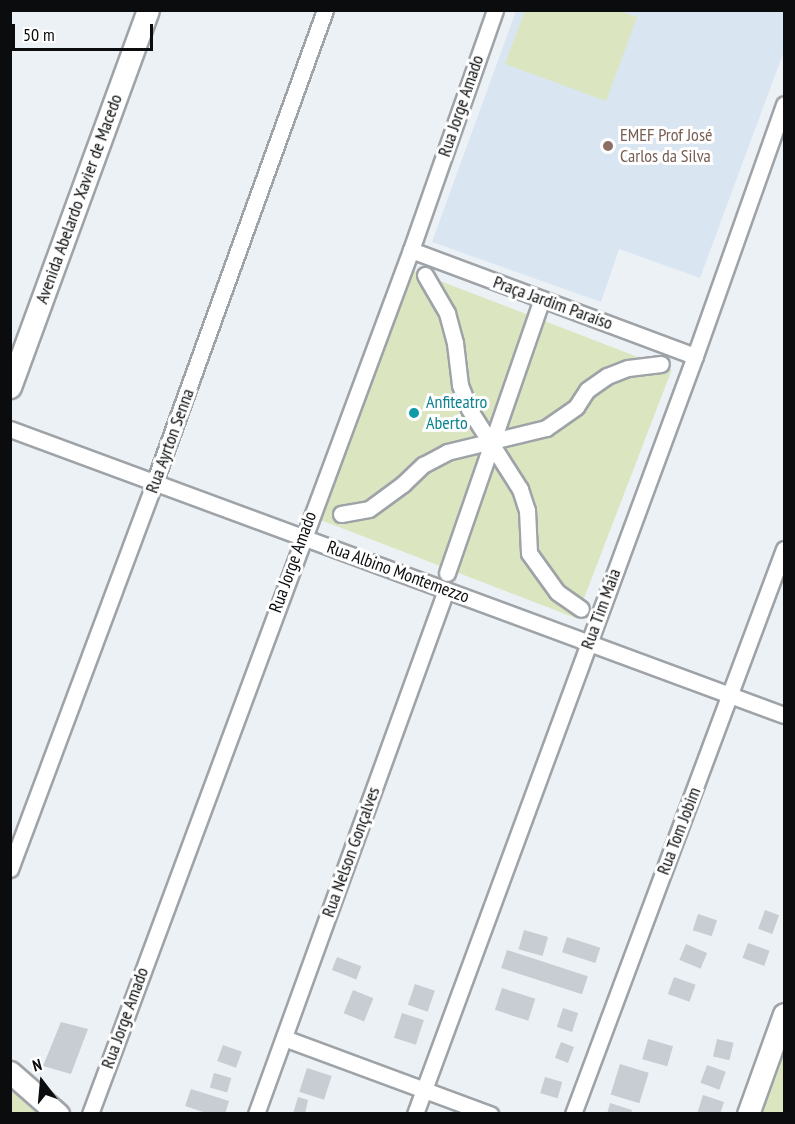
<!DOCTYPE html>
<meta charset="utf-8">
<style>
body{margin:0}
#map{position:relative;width:795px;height:1124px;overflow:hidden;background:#ecf1f6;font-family:"PT Sans Narrow",sans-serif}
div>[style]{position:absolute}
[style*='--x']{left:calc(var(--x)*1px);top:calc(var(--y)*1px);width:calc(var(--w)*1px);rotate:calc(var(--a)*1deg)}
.built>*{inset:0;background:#d9e5f0}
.green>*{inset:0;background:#dbe6c1;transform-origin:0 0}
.building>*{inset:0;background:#c7cdd2;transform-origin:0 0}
.roads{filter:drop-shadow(2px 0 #9ea3a8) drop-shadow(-2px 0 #9ea3a8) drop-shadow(0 2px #9ea3a8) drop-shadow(0 -2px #9ea3a8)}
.street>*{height:15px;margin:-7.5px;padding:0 7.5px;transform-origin:7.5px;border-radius:7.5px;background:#fff}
.secondary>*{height:21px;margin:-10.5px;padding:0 10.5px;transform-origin:10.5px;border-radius:10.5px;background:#fff}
.dots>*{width:16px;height:16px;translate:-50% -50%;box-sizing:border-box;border:3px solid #fff;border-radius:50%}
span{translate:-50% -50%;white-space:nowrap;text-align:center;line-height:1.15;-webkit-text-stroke:6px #fff;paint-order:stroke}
.street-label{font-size:18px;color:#0a0c0d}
.education-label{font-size:18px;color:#785e54}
.left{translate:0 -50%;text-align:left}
.culture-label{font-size:18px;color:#0d838f}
.frame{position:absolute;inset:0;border:12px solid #0a0c0d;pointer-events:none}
.north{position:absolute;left:12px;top:1052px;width:60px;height:60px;-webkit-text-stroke:4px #fff;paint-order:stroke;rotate:344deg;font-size:16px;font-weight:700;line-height:24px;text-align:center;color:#0a0c0d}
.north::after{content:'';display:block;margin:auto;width:21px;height:27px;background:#0a0c0d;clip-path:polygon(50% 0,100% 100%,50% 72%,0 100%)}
.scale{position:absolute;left:12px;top:24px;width:141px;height:27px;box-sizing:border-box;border:3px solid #0a0c0d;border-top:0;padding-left:8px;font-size:18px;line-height:21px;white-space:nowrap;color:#0a0c0d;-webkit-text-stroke:4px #fff;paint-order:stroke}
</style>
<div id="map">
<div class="built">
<i style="clip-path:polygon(516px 11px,784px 11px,784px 51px,700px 278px,619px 249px,601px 302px,432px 242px)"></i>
</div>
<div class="green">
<i style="clip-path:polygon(525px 11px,620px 11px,637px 17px,606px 101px,505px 64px)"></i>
<i style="left:414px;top:271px;width:276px;height:266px;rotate:21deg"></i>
<i style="clip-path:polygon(784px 1034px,784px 1113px,755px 1113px)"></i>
<i style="clip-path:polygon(11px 1089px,38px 1113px,11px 1113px)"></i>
</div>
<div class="building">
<i style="left:765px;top:910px;width:15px;height:20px;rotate:20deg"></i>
<i style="left:698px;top:914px;width:20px;height:17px;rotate:18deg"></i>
<i style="left:524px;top:930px;width:25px;height:20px;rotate:16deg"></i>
<i style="left:567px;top:937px;width:35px;height:16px;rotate:18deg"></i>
<i style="left:748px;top:943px;width:23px;height:16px;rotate:20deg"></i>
<i style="left:686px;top:944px;width:23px;height:17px;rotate:23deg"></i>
<i style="left:507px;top:950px;width:85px;height:19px;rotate:18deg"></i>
<i style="left:337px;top:957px;width:26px;height:14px;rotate:21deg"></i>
<i style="left:674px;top:977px;width:23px;height:18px;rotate:20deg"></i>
<i style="left:415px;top:984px;width:21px;height:22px;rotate:19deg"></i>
<i style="left:502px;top:988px;width:35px;height:23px;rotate:18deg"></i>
<i style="left:353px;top:990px;width:22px;height:25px;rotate:22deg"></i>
<i style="left:563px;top:1008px;width:16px;height:20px;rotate:18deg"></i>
<i style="left:402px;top:1013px;width:23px;height:26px;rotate:18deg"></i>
<i style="clip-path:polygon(61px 1022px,88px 1029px,71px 1074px,43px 1066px)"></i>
<i style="left:648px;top:1039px;width:26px;height:21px;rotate:16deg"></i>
<i style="left:717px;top:1039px;width:17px;height:18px;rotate:13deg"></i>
<i style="left:561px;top:1042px;width:14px;height:17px;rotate:21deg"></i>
<i style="left:223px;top:1045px;width:20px;height:17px;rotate:20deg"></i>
<i style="left:620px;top:1064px;width:30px;height:32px;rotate:17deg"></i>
<i style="left:707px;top:1065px;width:20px;height:19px;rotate:20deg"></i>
<i style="left:307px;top:1068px;width:26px;height:25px;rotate:18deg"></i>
<i style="left:214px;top:1073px;width:18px;height:15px;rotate:16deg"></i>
<i style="left:545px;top:1077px;width:18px;height:17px;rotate:16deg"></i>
<i style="clip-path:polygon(191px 1089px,229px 1101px,225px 1114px,209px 1114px,185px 1106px)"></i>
<i style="clip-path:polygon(703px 1095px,724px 1102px,720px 1114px,697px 1114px)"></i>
<i style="clip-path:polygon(298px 1097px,308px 1100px,305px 1114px,293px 1114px)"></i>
<i style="clip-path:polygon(610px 1103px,632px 1110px,631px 1114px,607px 1114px)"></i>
</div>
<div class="roads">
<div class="street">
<i style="--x:411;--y:250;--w:303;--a:20.5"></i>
<i style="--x:425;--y:275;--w:44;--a:59.9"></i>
<i style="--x:447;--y:313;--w:31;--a:75"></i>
<i style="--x:455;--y:343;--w:42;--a:83.2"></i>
<i style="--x:460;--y:385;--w:26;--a:69"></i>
<i style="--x:469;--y:409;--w:95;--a:57.5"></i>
<i style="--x:520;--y:489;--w:22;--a:72"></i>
<i style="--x:527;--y:510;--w:43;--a:87.3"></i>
<i style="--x:529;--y:553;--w:48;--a:54.3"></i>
<i style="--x:557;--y:592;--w:29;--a:35"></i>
<i style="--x:10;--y:429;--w:825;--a:20.28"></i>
<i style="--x:341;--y:514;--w:28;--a:-10"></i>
<i style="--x:369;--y:509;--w:42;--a:-36.3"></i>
<i style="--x:403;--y:484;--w:28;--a:-44"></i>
<i style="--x:423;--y:465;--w:27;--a:-28"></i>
<i style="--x:447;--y:452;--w:102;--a:-13.6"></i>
<i style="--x:546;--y:428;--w:37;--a:-35"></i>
<i style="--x:576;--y:407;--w:20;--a:-57"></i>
<i style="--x:587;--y:390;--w:24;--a:-35"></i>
<i style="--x:607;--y:376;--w:22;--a:-21"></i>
<i style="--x:628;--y:368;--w:33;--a:-7"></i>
<i style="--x:447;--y:573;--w:290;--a:-70.9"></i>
<i style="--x:10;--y:869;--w:412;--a:-69.5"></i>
<i style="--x:154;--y:483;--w:503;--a:-70.12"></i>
<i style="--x:284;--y:1038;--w:220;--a:20.3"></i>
<i style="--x:90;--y:1114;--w:922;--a:-69.62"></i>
<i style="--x:411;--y:250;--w:254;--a:-70.7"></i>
<i style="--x:256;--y:1114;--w:557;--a:-70.07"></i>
<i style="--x:415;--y:1114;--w:808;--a:-69.73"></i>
<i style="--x:695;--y:356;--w:267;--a:-70.5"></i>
<i style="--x:573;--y:1114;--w:603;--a:-69.52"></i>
</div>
<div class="secondary">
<i style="--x:10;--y:387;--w:401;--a:-69.9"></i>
<i style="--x:10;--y:1072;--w:64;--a:41.2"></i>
<i style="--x:748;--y:1114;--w:106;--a:-70.2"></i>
</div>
</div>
<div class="dots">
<i style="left:608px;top:146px;background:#8d6e63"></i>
<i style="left:414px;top:413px;background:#0f9aa8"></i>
</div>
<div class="street-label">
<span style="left:461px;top:106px;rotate:-71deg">Rua Jorge Amado</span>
<span style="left:79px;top:199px;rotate:-70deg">Avenida Abelardo Xavier de Macedo</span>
<span style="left:553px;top:303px;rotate:20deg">Praça Jardim Paraíso</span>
<span style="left:170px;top:441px;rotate:-70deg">Rua Ayrton Senna</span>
<span style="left:293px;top:562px;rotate:-70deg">Rua Jorge Amado</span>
<span style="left:398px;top:572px;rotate:20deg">Rua Albino Montemezzo</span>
<span style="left:601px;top:609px;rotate:-70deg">Rua Tim Maia</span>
<span style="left:679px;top:831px;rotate:-69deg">Rua Tom Jobim</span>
<span style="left:351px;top:852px;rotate:-70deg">Rua Nelson Gonçalves</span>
<span style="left:125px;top:1018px;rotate:-70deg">Rua Jorge Amado</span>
</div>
<div class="education-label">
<span class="left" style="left:620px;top:146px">EMEF Prof José<br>Carlos da Silva</span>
</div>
<div class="culture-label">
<span class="left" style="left:426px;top:413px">Anfiteatro<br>Aberto</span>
</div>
<div class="frame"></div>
<div class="north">N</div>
<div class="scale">50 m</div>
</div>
